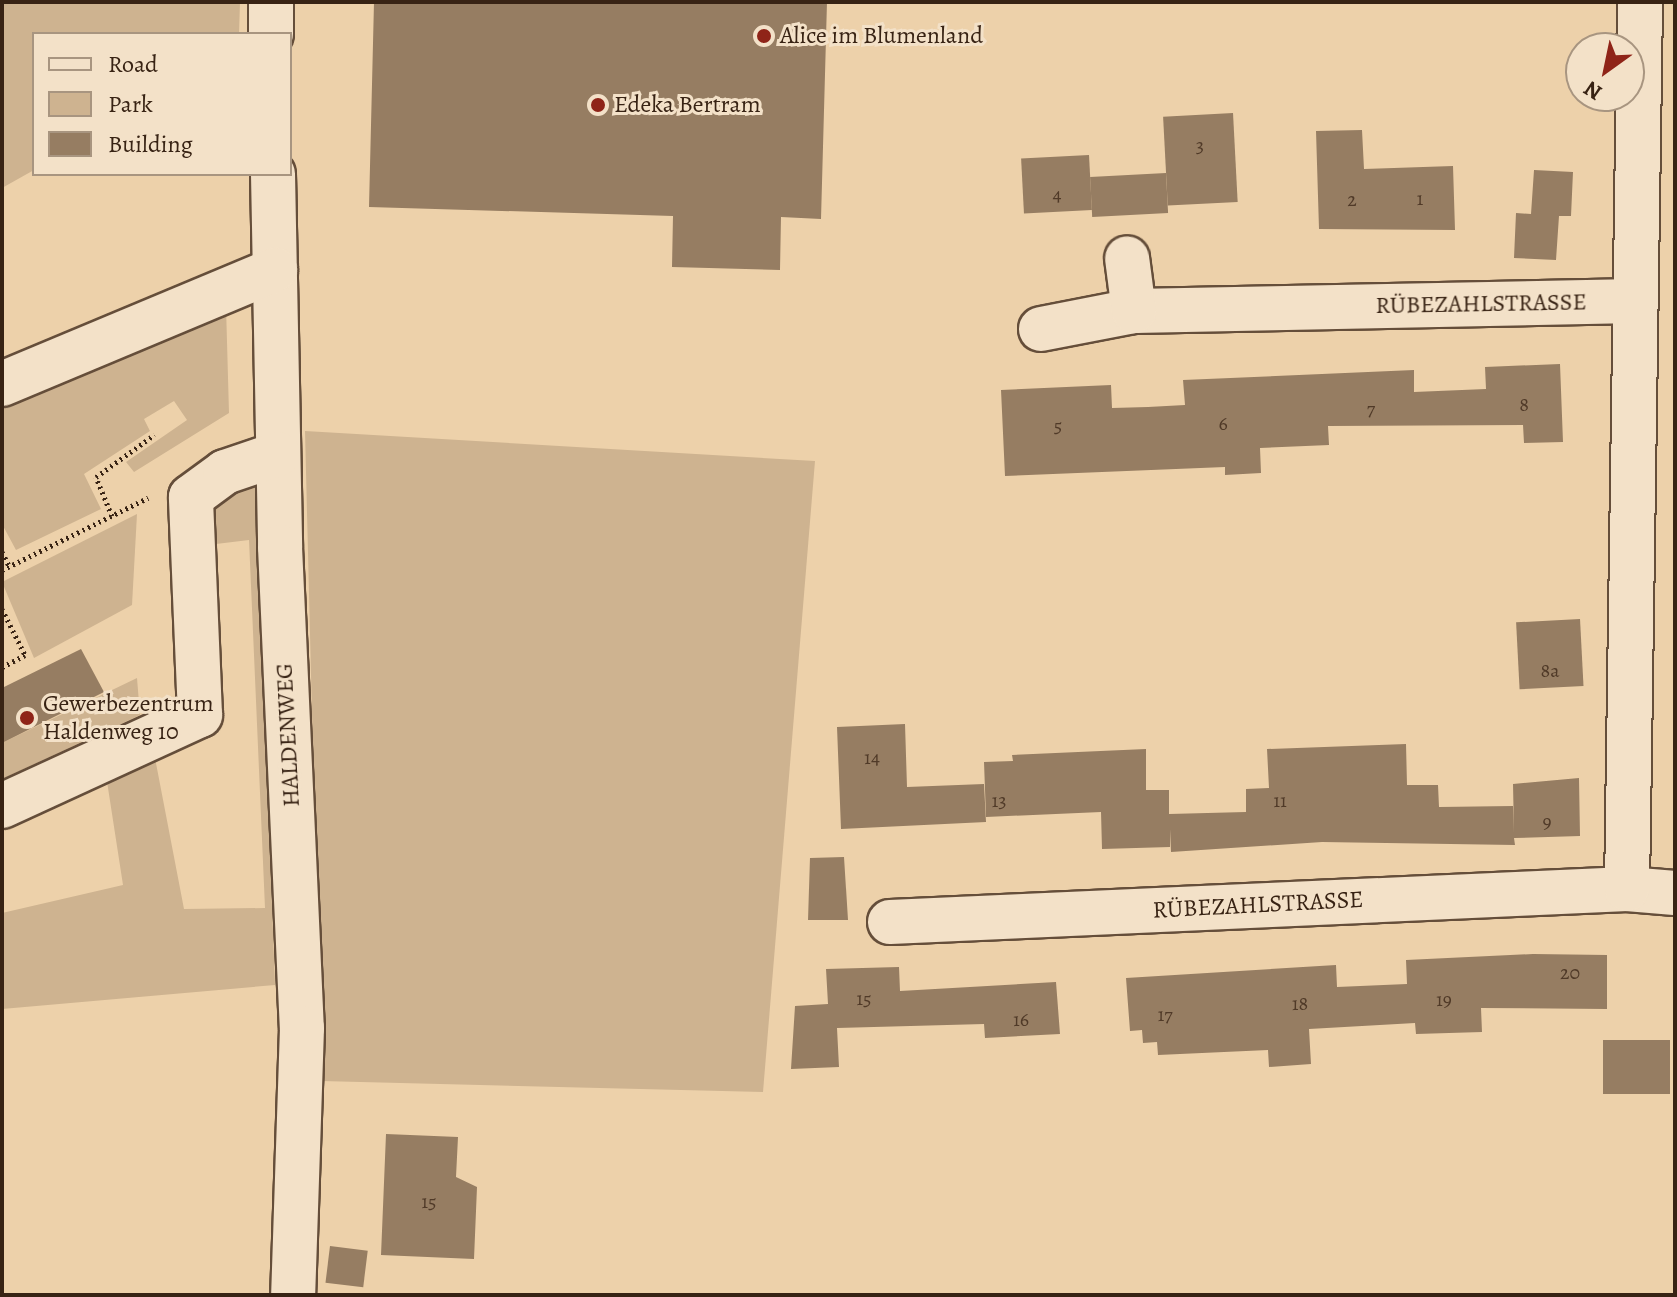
<!DOCTYPE html>
<meta charset="utf-8">
<style>
body{margin:0}
#map{position:relative;width:1677px;height:1297px;overflow:hidden;background:#edd1aa;font-family:Alegreya,serif}
div>[style]{position:absolute}
[style*='--x']{left:calc(var(--x)*1px);top:calc(var(--y)*1px);width:calc(var(--w)*1px);rotate:calc(var(--a)*1deg)}
.green>*{inset:0;background:#ceb390}
.building>*{inset:0;background:#967d62;transform-origin:0 0}
.path>*{height:5px;margin-top:-2.5px;transform-origin:0;background:repeating-linear-gradient(90deg,#382314 0 2px,transparent 0 6px)}
.roads{filter:drop-shadow(2px 0 #654e3a) drop-shadow(-2px 0 #654e3a) drop-shadow(0 2px #654e3a) drop-shadow(0 -2px #654e3a)}
.minor>*{height:44px;margin:-22px;padding:0 22px;transform-origin:22px;border-radius:22px;background:#f3e1c8}
.dots>*{width:22px;height:22px;translate:-50% -50%;box-sizing:border-box;border:4px solid #f3e1c8;border-radius:50%}
span{translate:-50% -50%;white-space:nowrap;text-align:center;line-height:1.15;-webkit-text-stroke:6px #f3e1c8;paint-order:stroke}
.number-label{font-size:20px;color:#503a28}
.number-label span{-webkit-text-stroke-width:0}
.poi-label{font-size:24px;color:#382314}
.left{translate:0 -50%;text-align:left}
.street-label{font-size:24px;color:#382314}
.frame{position:absolute;inset:0;border:4px solid #382314;pointer-events:none}
.legend{position:absolute;left:32px;top:32px;width:260px;height:144px;box-sizing:border-box;background:#f3e1c8;border:2px solid #a89580;margin:0;padding:10px 14px;list-style:none;font-size:24px;color:#382314}
.legend li{display:flex;align-items:center;gap:16px;height:40px}
.legend b{width:40px;border:2px solid #a89580}
.north{position:absolute;left:1565px;top:32px;width:80px;height:80px;box-sizing:border-box;background:#f3e1c8;border:2px solid #a89580;border-radius:50%;rotate:213deg;font-size:22px;font-weight:700;line-height:32px;text-align:center;color:#382314}
.north::after{content:'';display:block;margin:auto;width:28px;height:36px;background:#8f2418;clip-path:polygon(50% 0,100% 100%,50% 72%,0 100%)}
</style>
<div id="map">
<div class="green">
<i style="clip-path:polygon(2px 2px,240px 2px,239px 34px,34px 34px,34px 170px,2px 188px)"></i>
<i style="clip-path:polygon(226px 306px,229px 413px,134px 472px,126px 462px,187px 420px,174px 401px,144px 419px,150px 431px,84px 474px,101px 509px,16px 550px,2px 524px,2px 397px)"></i>
<i style="clip-path:polygon(305px 431px,815px 461px,763px 1092px,321px 1081px)"></i>
<i style="clip-path:polygon(256px 478px,275px 985px,2px 1009px,2px 913px,123px 885px,106px 775px,155px 758px,184px 909px,265px 908px,249px 540px,216px 544px,206px 537px,212px 509px)"></i>
<i style="clip-path:polygon(137px 514px,132px 605px,34px 658px,2px 582px)"></i>
<i style="clip-path:polygon(137px 678px,140px 715px,2px 779px,2px 743px)"></i>
</div>
<div class="building">
<i style="clip-path:polygon(374px 2px,827px 2px,821px 219px,781px 217px,780px 270px,672px 267px,673px 216px,369px 207px)"></i>
<i style="left:1233px;top:113px;width:89px;height:70px;rotate:87deg"></i>
<i style="clip-path:polygon(1362px 130px,1364px 169px,1453px 166px,1455px 230px,1319px 229px,1316px 131px)"></i>
<i style="left:1089px;top:155px;width:55px;height:68px;rotate:87deg"></i>
<i style="clip-path:polygon(1534px 170px,1573px 172px,1571px 216px,1559px 216px,1556px 260px,1514px 258px,1516px 213px,1531px 214px)"></i>
<i style="left:1166px;top:173px;width:40px;height:76px;rotate:87deg"></i>
<i style="clip-path:polygon(1560px 364px,1563px 442px,1524px 443px,1523px 425px,1328px 426px,1329px 445px,1260px 448px,1261px 473px,1225px 475px,1225px 467px,1005px 476px,1001px 390px,1111px 385px,1112px 408px,1148px 407px,1185px 405px,1183px 380px,1414px 370px,1414px 392px,1486px 389px,1485px 367px)"></i>
<i style="left:1580px;top:619px;width:67px;height:64px;rotate:87deg"></i>
<i style="clip-path:polygon(81px 649px,104px 692px,2px 743px,2px 688px)"></i>
<i style="clip-path:polygon(905px 724px,907px 787px,984px 784px,986px 822px,841px 829px,837px 727px)"></i>
<i style="clip-path:polygon(1406px 744px,1407px 785px,1438px 785px,1439px 807px,1513px 806px,1514px 833px,1513px 784px,1579px 778px,1580px 836px,1514px 838px,1515px 845px,1322px 842px,1171px 852px,1170px 829px,1170px 847px,1102px 849px,1101px 812px,986px 817px,984px 762px,1013px 761px,1012px 755px,1146px 749px,1146px 790px,1169px 790px,1169px 814px,1246px 812px,1246px 824px,1246px 789px,1269px 788px,1267px 749px)"></i>
<i style="clip-path:polygon(844px 857px,848px 920px,808px 920px,810px 858px)"></i>
<i style="clip-path:polygon(1533px 954px,1607px 955px,1607px 1009px,1481px 1008px,1482px 1032px,1416px 1034px,1415px 1023px,1309px 1029px,1311px 1064px,1269px 1067px,1268px 1050px,1158px 1055px,1157px 1042px,1143px 1043px,1142px 1030px,1130px 1031px,1126px 978px,1336px 965px,1337px 987px,1407px 984px,1406px 960px)"></i>
<i style="clip-path:polygon(899px 967px,900px 991px,1056px 982px,1060px 1034px,985px 1038px,984px 1024px,837px 1028px,839px 1067px,791px 1069px,795px 1006px,828px 1004px,826px 969px)"></i>
<i style="left:1603px;top:1040px;width:67px;height:54px"></i>
<i style="clip-path:polygon(386px 1134px,458px 1137px,456px 1177px,477px 1187px,474px 1259px,381px 1255px)"></i>
<i style="left:330px;top:1246px;width:38px;height:37px;rotate:7deg"></i>
</div>
<div class="path">
<i style="--x:112;--y:516;--w:42;--a:-112.3"></i>
<i style="--x:96;--y:477;--w:72;--a:-35.9"></i>
<i style="--x:2;--y:552;--w:16;--a:63"></i>
<i style="--x:2;--y:570;--w:163;--a:-26.3"></i>
<i style="--x:2;--y:609;--w:51;--a:63.4"></i>
<i style="--x:25;--y:655;--w:26;--a:152"></i>
</div>
<div class="roads">
<div class="minor">
<i style="--x:271;--y:2;--w:32;--a:90"></i>
<i style="--x:273;--y:174;--w:373;--a:88.9"></i>
<i style="--x:280;--y:547;--w:482;--a:87.4"></i>
<i style="--x:302;--y:1028;--w:267;--a:91.9"></i>
<i style="--x:1134;--y:311;--w:502;--a:-1.14"></i>
<i style="--x:1041;--y:329;--w:95;--a:-11"></i>
<i style="--x:1134;--y:311;--w:53;--a:-97.5"></i>
<i style="--x:2;--y:384;--w:296;--a:-22.7"></i>
<i style="--x:2;--y:806;--w:218;--a:-24.7"></i>
<i style="--x:200;--y:715;--w:218;--a:-92.4"></i>
<i style="--x:191;--y:497;--w:42;--a:-36.3"></i>
<i style="--x:225;--y:472;--w:56;--a:-18.8"></i>
<i style="--x:1627;--y:889;--w:48;--a:4.8"></i>
<i style="--x:890;--y:922;--w:738;--a:-2.56"></i>
<i style="--x:1627;--y:889;--w:887;--a:-89.16"></i>
</div>
</div>
<div class="dots">
<i style="left:764px;top:36px;background:#8f2418"></i>
<i style="left:598px;top:105px;background:#8f2418"></i>
<i style="left:27px;top:718px;background:#8f2418"></i>
</div>
<div class="number-label">
<span style="left:1200px;top:145px">3</span>
<span style="left:1057px;top:194px">4</span>
<span style="left:1420px;top:198px">1</span>
<span style="left:1352px;top:199px">2</span>
<span style="left:1524px;top:404px">8</span>
<span style="left:1371px;top:408px">7</span>
<span style="left:1223px;top:423px">6</span>
<span style="left:1058px;top:425px">5</span>
<span style="left:1550px;top:670px">8a</span>
<span style="left:872px;top:757px">14</span>
<span style="left:999px;top:800px">13</span>
<span style="left:1280px;top:800px">11</span>
<span style="left:1547px;top:821px">9</span>
<span style="left:1570px;top:972px">20</span>
<span style="left:864px;top:998px">15</span>
<span style="left:1444px;top:999px">19</span>
<span style="left:1300px;top:1003px">18</span>
<span style="left:1165px;top:1014px">17</span>
<span style="left:1021px;top:1019px">16</span>
<span style="left:429px;top:1201px">15</span>
</div>
<div class="poi-label">
<span class="left" style="left:780px;top:36px">Alice im Blumenland</span>
<span class="left" style="left:614px;top:105px">Edeka Bertram</span>
<span class="left" style="left:43px;top:718px">Gewerbezentrum<br>Haldenweg 10</span>
</div>
<div class="street-label">
<span style="left:1481px;top:304px;rotate:-1deg">RÜBEZAHLSTRASSE</span>
<span style="left:288px;top:735px;rotate:-93deg">HALDENWEG</span>
<span style="left:1258px;top:905px;rotate:-3deg">RÜBEZAHLSTRASSE</span>
</div>
<div class="frame"></div>
<ul class="legend">
<li><b style="height:10px;background:#f3e1c8"></b>Road</li>
<li><b style="height:22px;background:#ceb390"></b>Park</li>
<li><b style="height:22px;background:#967d62"></b>Building</li>
</ul>
<div class="north">N</div>
</div>
